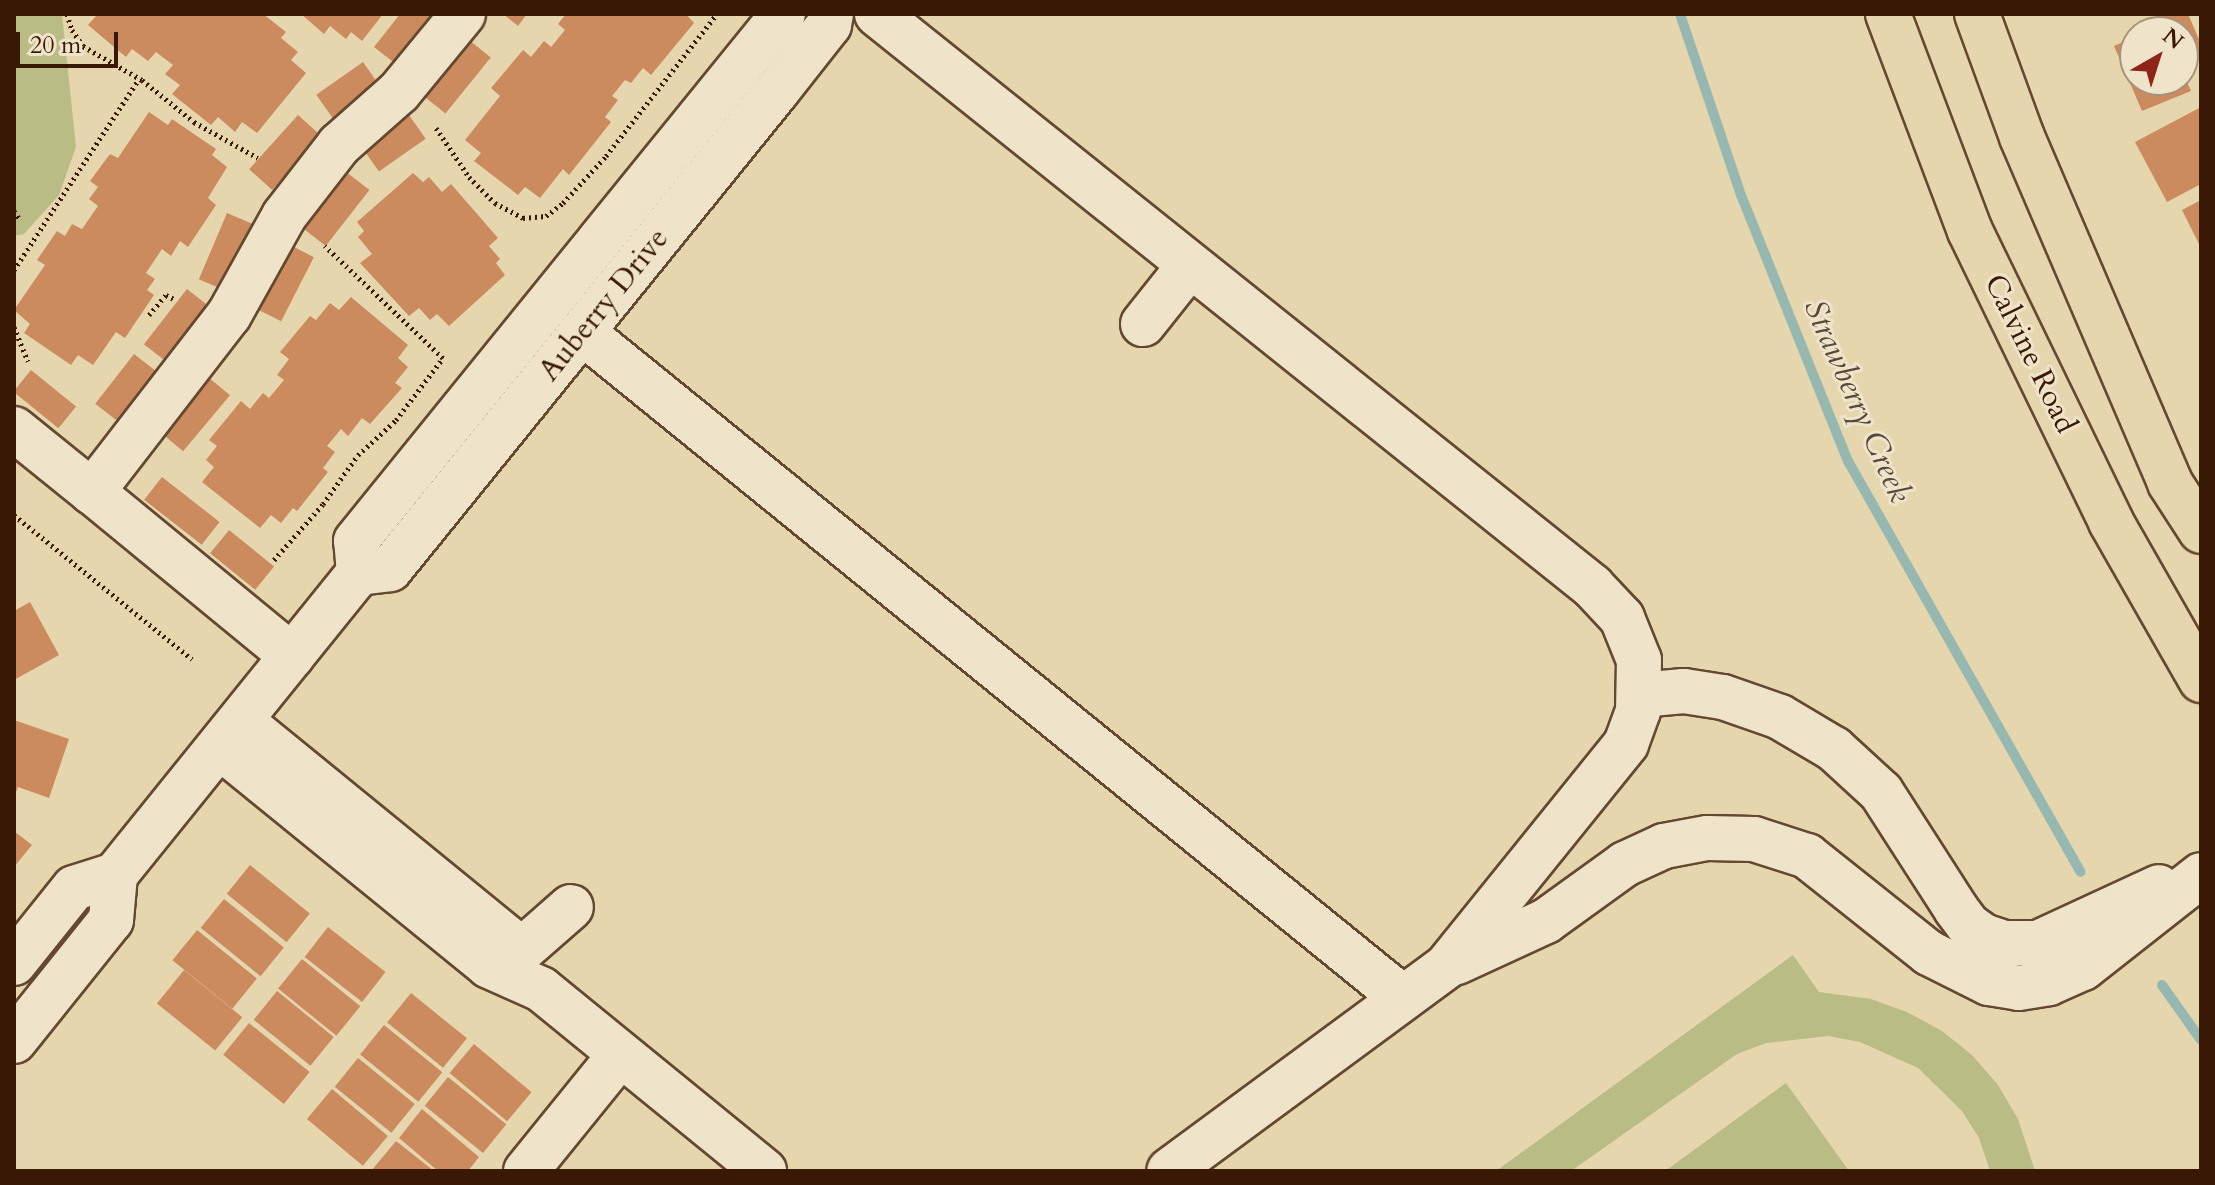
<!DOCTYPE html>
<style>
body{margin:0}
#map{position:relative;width:2215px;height:1185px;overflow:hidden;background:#e6d6ae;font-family:Cardo,serif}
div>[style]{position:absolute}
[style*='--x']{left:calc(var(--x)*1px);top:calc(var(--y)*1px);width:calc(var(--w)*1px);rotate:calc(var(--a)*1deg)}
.green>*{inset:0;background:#babc86}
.stream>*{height:10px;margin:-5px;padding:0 5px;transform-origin:5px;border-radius:5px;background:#97b8b0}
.building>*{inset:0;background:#cb8b5f;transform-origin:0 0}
.path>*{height:5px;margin-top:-2.5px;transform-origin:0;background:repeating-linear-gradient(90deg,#391906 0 2px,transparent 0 6px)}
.roads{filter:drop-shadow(2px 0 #644830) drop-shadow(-2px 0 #644830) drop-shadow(0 2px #644830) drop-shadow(0 -2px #644830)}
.minor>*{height:44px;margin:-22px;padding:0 22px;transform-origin:22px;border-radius:22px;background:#efe4ca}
.major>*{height:44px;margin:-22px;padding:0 22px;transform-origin:22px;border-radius:22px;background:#e6d6ae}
span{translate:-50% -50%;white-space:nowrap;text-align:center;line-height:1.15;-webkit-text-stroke:6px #efe4ca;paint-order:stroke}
.street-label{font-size:30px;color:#391906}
.water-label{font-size:32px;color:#554939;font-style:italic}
.frame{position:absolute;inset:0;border:16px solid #391906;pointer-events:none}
.north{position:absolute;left:2119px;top:16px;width:80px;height:80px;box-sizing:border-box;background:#efe4ca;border:2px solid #a6937c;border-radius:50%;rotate:39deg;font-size:22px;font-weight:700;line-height:32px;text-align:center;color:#391906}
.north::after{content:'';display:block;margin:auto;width:28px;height:36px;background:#8f2418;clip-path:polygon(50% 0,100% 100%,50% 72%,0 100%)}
.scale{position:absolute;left:16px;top:32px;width:102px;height:36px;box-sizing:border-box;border:4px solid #391906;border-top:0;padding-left:10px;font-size:24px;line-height:28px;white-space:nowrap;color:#391906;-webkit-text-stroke:6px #efe4ca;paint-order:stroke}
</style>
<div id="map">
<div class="green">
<i style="clip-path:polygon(14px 14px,62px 14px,76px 147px,59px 195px,24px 234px,14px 236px)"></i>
<i style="clip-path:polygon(1793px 955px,1819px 992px,1871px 999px,1907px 1012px,1942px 1031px,1972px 1055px,1998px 1085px,2018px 1119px,2035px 1171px,1990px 1171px,1979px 1138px,1962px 1111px,1918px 1068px,1860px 1042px,1828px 1036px,1766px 1043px,1737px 1054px,1571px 1171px,1496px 1171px)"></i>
<i style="clip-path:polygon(1786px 1083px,1849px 1171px,1665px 1171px)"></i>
</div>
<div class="stream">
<i style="--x:1680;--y:14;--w:191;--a:71.4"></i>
<i style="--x:1741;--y:195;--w:287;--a:68.1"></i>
<i style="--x:1848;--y:461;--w:472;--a:60.5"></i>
<i style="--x:2162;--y:985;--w:67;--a:54.7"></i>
</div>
<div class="building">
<i style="clip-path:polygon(92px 14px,263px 14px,286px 32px,281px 38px,298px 52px,291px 60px,306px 73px,257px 133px,242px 122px,235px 132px,218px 117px,211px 125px,172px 94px,180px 85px,165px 74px,173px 65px,156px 52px,148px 61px,132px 49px,126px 57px,88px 25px,96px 16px)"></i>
<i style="clip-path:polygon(301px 14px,383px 14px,362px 41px,351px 32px,346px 39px,330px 26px,324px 34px)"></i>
<i style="clip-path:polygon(400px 14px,437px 14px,397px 65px,374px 47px)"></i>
<i style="clip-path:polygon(503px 14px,527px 14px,518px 26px)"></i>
<i style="clip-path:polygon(566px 14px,686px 14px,694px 23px,651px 75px,643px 68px,631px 83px,625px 80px,612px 96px,618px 100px,605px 117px,611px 122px,569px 175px,563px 169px,540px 198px,525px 187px,518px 195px,474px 161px,481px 153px,465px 140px,500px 96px,491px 88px,523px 50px,531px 57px,544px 41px,551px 47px,565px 30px,558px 24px)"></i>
<i style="clip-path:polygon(2162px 14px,2188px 14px,2201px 44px,2201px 54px,2183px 62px,2183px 32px,2142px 32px,2138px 24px)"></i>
<i style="clip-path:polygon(2135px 37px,2135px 80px,2183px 80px,2183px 72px,2191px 91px,2142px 111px,2114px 46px)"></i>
<i style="left:469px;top:40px;width:28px;height:72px;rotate:39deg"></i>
<i style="left:363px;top:62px;width:29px;height:57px;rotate:55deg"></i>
<i style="clip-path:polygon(2201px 107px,2201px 184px,2167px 202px,2135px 142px)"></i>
<i style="clip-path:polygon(149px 112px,168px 125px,172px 119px,216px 149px,212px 155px,227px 167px,208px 198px,216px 205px,188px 247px,180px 241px,171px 256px,162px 249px,146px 273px,155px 279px,147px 290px,154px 295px,125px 338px,116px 332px,93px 365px,78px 355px,71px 365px,24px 333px,30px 324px,14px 310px,45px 265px,37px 260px,57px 231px,65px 236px,72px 224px,82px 229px,98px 206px,89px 199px,98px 187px,90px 181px,110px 154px,118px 158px)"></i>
<i style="left:298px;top:115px;width:31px;height:73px;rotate:42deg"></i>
<i style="left:409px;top:115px;width:29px;height:57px;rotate:55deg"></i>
<i style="left:345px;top:171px;width:31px;height:71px;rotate:38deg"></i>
<i style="clip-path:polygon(413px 173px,423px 182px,429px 177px,442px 192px,451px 184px,498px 238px,489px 246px,500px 259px,496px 263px,505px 275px,449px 326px,437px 314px,430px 320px,419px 308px,409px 316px,360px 263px,372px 254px,358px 237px,364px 231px,357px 222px)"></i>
<i style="clip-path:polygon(2201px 200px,2201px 248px,2182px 210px)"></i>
<i style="left:227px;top:213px;width:28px;height:72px;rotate:23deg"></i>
<i style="left:288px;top:244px;width:29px;height:72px;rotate:27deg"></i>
<i style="left:187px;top:289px;width:28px;height:70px;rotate:38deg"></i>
<i style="clip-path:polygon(351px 297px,408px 345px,398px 358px,408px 367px,395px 383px,402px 388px,370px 424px,362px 418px,348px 436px,341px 429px,327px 446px,335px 452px,323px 468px,328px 472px,297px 511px,293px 508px,281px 523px,271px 515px,260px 528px,202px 482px,214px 467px,206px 460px,217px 446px,209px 440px,241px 401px,250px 409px,263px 393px,269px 398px,284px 380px,277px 375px,289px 359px,280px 352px,310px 316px,316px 320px,330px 303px,339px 310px)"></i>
<i style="left:134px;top:354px;width:29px;height:63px;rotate:38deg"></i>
<i style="left:31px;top:370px;width:58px;height:28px;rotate:39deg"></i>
<i style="left:207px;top:376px;width:30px;height:73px;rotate:40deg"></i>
<i style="left:162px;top:477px;width:73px;height:29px;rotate:38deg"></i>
<i style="left:229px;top:530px;width:58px;height:30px;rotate:39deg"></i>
<i style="clip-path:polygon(30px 602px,59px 655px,14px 680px,14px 611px)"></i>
<i style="clip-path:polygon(14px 720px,69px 739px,49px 798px,18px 787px,14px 797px)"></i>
<i style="clip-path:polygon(14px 831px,32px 845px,14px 867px)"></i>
<i style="left:250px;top:865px;width:77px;height:37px;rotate:39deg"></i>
<i style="left:224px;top:899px;width:77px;height:37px;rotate:39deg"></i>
<i style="left:328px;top:927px;width:73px;height:38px;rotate:38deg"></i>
<i style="left:197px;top:930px;width:77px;height:39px;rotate:39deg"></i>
<i style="left:302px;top:959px;width:75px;height:38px;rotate:39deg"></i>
<i style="left:184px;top:970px;width:75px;height:43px;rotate:39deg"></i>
<i style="left:277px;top:991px;width:73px;height:37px;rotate:39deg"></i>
<i style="left:411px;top:993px;width:72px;height:38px;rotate:39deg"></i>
<i style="left:249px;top:1023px;width:78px;height:41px;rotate:39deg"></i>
<i style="left:384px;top:1025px;width:75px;height:38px;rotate:39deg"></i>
<i style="left:474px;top:1044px;width:75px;height:38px;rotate:40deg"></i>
<i style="left:358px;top:1058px;width:73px;height:37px;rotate:39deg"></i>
<i style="left:448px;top:1077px;width:75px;height:37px;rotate:39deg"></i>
<i style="left:332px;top:1089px;width:73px;height:39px;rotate:40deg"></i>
<i style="clip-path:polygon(422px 1109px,479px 1157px,468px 1171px,438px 1171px,399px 1138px)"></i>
<i style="clip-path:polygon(396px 1141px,434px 1171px,371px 1171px)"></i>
</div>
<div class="path">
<i style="--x:67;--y:14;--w:17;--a:73"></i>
<i style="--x:72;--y:30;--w:19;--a:55"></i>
<i style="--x:83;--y:46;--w:68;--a:30"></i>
<i style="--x:142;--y:80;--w:67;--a:38.9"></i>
<i style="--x:194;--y:122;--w:73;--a:29.4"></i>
<i style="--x:436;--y:128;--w:59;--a:56"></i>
<i style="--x:469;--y:177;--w:37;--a:45"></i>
<i style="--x:495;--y:203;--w:32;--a:28"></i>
<i style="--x:523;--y:218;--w:23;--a:-5"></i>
<i style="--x:546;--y:216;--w:21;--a:-37"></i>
<i style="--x:563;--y:203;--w:64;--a:-47.5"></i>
<i style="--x:606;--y:156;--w:180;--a:-52"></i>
<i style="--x:14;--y:211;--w:11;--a:56"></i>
<i style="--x:14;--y:270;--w:228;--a:-56.8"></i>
<i style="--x:149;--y:315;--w:26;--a:-50"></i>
<i style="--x:166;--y:295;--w:11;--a:27"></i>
<i style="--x:14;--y:327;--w:37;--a:68"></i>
<i style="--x:14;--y:515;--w:229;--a:39"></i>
<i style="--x:274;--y:560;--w:74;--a:-48.8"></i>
<i style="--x:323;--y:504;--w:60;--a:-54.5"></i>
<i style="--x:358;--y:455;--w:52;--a:-42.6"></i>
<i style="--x:396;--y:420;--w:78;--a:-52.8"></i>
<i style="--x:443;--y:358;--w:163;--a:-136.5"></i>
</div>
<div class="roads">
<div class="minor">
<i style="--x:877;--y:14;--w:916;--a:38.66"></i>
<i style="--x:1592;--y:586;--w:44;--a:46.8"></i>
<i style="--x:1622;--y:618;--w:45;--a:68"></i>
<i style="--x:1639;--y:660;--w:51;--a:91.1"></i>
<i style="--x:1638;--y:711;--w:35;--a:110"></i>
<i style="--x:1626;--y:744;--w:285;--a:128.9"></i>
<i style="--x:1447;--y:966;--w:345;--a:143.6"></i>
<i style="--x:1143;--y:324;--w:75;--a:-51.5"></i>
<i style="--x:582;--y:332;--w:1057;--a:39.05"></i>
<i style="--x:14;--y:429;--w:100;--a:38.9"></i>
<i style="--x:359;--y:573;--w:32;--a:-95"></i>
<i style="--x:356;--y:541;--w:678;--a:-50.98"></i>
<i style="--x:292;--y:656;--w:259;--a:-140.6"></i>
<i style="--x:92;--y:492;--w:224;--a:-52.3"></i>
<i style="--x:229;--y:315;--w:113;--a:-60.9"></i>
<i style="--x:284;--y:216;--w:90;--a:-52.2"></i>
<i style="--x:339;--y:145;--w:80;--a:-41.5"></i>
<i style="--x:399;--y:92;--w:101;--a:-50.6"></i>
<i style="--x:1640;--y:695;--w:44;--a:-5.2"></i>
<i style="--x:1684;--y:691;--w:39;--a:9"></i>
<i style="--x:1723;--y:697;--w:60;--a:19.3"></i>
<i style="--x:1780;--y:717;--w:63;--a:30.7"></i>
<i style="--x:1834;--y:749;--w:64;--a:42.5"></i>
<i style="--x:1881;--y:792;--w:139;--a:57.3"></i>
<i style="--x:1956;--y:909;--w:20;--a:53"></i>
<i style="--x:1968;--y:925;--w:19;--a:36"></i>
<i style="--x:1983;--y:936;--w:23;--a:18"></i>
<i style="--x:2005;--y:943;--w:33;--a:0"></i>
<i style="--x:2038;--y:943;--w:133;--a:-24.8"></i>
<i style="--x:241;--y:721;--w:362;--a:39.2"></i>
<i style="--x:522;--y:950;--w:65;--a:-41.3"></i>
<i style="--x:220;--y:747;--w:347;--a:39.1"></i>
<i style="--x:489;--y:966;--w:57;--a:23.9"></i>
<i style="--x:541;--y:989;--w:288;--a:39.2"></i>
<i style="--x:1457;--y:962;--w:98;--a:-24.7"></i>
<i style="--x:1546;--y:921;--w:97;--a:-35.8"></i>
<i style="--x:1625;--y:864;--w:43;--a:-24.8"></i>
<i style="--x:1664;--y:846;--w:44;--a:-10.5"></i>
<i style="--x:1707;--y:838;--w:47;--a:1.2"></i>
<i style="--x:1754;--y:839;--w:56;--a:17.8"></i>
<i style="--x:1807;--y:856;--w:156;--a:38.5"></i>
<i style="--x:1929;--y:953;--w:67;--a:26.6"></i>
<i style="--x:1989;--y:983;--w:30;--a:9"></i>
<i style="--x:2019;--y:988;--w:30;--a:-9"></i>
<i style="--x:2049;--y:983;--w:37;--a:-24"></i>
<i style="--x:2083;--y:968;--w:150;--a:-38.2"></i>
<i style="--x:14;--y:963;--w:96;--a:-51.3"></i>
<i style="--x:74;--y:888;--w:43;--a:-17.6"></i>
<i style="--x:115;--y:875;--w:388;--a:-51.1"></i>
<i style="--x:359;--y:573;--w:31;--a:-7"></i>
<i style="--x:390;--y:569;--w:615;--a:-51.01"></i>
<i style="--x:777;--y:91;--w:84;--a:-51.8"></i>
<i style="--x:829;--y:25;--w:11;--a:-80"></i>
<i style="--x:14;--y:1041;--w:155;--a:-51.3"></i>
<i style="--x:111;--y:920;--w:45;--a:-84.9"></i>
<i style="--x:526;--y:1171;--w:148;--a:-51"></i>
</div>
<div class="major">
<i style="--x:1888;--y:14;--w:232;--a:69.3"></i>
<i style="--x:1970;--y:231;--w:323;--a:64.1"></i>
<i style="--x:2111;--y:522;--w:182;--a:60.3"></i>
<i style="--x:1977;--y:14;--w:131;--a:69.9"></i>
<i style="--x:2022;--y:137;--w:376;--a:66.8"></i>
<i style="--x:2170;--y:483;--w:57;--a:57.1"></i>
</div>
</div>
<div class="street-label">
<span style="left:604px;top:305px;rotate:-51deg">Auberry Drive</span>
<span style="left:2030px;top:354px;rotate:64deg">Calvine Road</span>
</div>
<div class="water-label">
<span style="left:1857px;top:401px;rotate:66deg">Strawberry Creek</span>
</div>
<div class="frame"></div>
<div class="north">N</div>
<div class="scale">20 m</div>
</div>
